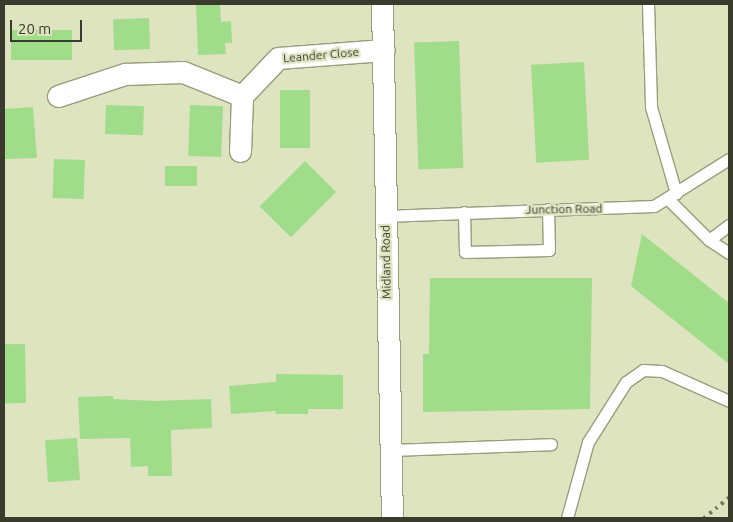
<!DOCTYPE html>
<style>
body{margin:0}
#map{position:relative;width:733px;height:522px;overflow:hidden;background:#dee3c0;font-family:Ubuntu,sans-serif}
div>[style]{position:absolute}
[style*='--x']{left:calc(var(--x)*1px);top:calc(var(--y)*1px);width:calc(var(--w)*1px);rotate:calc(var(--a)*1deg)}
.building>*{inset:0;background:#a1dc8a;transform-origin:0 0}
.roads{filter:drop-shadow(1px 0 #999d7c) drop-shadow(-1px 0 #999d7c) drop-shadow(0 1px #999d7c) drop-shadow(0 -1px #999d7c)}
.lane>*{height:11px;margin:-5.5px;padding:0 5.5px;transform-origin:5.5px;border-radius:5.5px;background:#fff}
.street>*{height:21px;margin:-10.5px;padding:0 10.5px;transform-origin:10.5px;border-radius:10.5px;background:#fff}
.rail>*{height:4px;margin-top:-2px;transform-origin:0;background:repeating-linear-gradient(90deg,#71745f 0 2.5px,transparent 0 7.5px)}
span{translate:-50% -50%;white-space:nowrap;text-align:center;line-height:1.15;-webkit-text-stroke:4.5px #dee3c0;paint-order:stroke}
.street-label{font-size:12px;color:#393b2d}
.frame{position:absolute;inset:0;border:5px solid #393b2d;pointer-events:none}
.scale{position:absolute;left:10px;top:20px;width:72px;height:22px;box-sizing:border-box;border:2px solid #393b2d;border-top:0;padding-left:6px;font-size:15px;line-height:18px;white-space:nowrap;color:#393b2d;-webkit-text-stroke:4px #dee3c0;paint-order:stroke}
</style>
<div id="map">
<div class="building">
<i style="clip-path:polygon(196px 4px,220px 4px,221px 22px,231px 21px,232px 43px,225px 43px,226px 54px,198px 55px)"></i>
<i style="left:149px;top:18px;width:31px;height:36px;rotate:88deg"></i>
<i style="left:72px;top:30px;width:30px;height:61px;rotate:90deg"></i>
<i style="left:459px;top:41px;width:127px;height:45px;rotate:88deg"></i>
<i style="left:584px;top:62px;width:98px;height:53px;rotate:87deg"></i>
<i style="left:280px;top:90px;width:30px;height:58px"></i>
<i style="left:106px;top:105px;width:38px;height:29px;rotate:2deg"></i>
<i style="left:190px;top:105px;width:33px;height:51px;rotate:2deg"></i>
<i style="clip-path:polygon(33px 107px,37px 158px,4px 159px,4px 109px)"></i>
<i style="left:54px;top:159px;width:31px;height:39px;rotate:2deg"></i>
<i style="left:305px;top:161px;width:44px;height:64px;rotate:45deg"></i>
<i style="left:197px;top:166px;width:20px;height:32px;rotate:90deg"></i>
<i style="clip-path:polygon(642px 234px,729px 303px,729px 364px,631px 286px)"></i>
<i style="clip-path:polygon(430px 278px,592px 278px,590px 409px,423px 412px,423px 354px,429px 354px)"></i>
<i style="left:25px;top:344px;width:59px;height:21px;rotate:89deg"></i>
<i style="clip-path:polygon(276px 374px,343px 375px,343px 409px,308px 409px,308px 414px,275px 414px,276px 411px,231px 414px,229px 386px,276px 382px)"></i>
<i style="clip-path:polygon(113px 396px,113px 399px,155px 401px,211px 399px,212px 428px,171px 430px,172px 476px,148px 476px,148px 466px,131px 467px,130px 438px,80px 439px,78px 397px)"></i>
<i style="left:77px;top:438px;width:42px;height:32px;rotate:86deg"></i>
</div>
<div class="roads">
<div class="lane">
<i style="--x:648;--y:4;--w:103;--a:88.3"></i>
<i style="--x:651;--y:107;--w:90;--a:73.8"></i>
<i style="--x:667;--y:198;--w:59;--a:45"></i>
<i style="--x:709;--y:240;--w:24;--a:33"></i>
<i style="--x:464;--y:212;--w:40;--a:88.6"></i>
<i style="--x:465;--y:252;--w:84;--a:-1.4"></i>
<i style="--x:549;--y:250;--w:41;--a:-91.4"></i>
<i style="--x:384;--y:216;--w:270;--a:-2.1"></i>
<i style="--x:654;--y:206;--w:89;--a:-32.1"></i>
<i style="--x:709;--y:240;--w:25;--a:-37"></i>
<i style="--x:390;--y:450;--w:161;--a:-2.1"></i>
<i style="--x:567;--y:518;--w:79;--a:-74.6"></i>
<i style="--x:588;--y:442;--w:71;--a:-57.7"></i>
<i style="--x:626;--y:382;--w:21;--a:-35"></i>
<i style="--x:643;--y:370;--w:19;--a:3"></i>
<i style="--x:662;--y:371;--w:73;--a:24.1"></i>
</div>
<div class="street">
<i style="--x:382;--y:4;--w:514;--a:88.89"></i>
<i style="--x:58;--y:96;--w:71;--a:-18.2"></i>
<i style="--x:125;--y:74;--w:58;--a:-2"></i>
<i style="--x:183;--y:72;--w:64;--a:22.1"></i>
<i style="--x:240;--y:151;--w:55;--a:-87.9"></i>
<i style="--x:242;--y:96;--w:52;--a:-46.5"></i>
<i style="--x:278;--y:58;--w:106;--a:-4.3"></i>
</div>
</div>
<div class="rail">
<i style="--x:704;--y:518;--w:32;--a:-39"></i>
</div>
<div class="street-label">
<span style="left:321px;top:55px;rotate:-5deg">Leander Close</span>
<span style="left:564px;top:209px;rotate:-1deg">Junction Road</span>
<span style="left:386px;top:262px;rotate:-91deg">Midland Road</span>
</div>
<div class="frame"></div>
<div class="scale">20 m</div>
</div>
